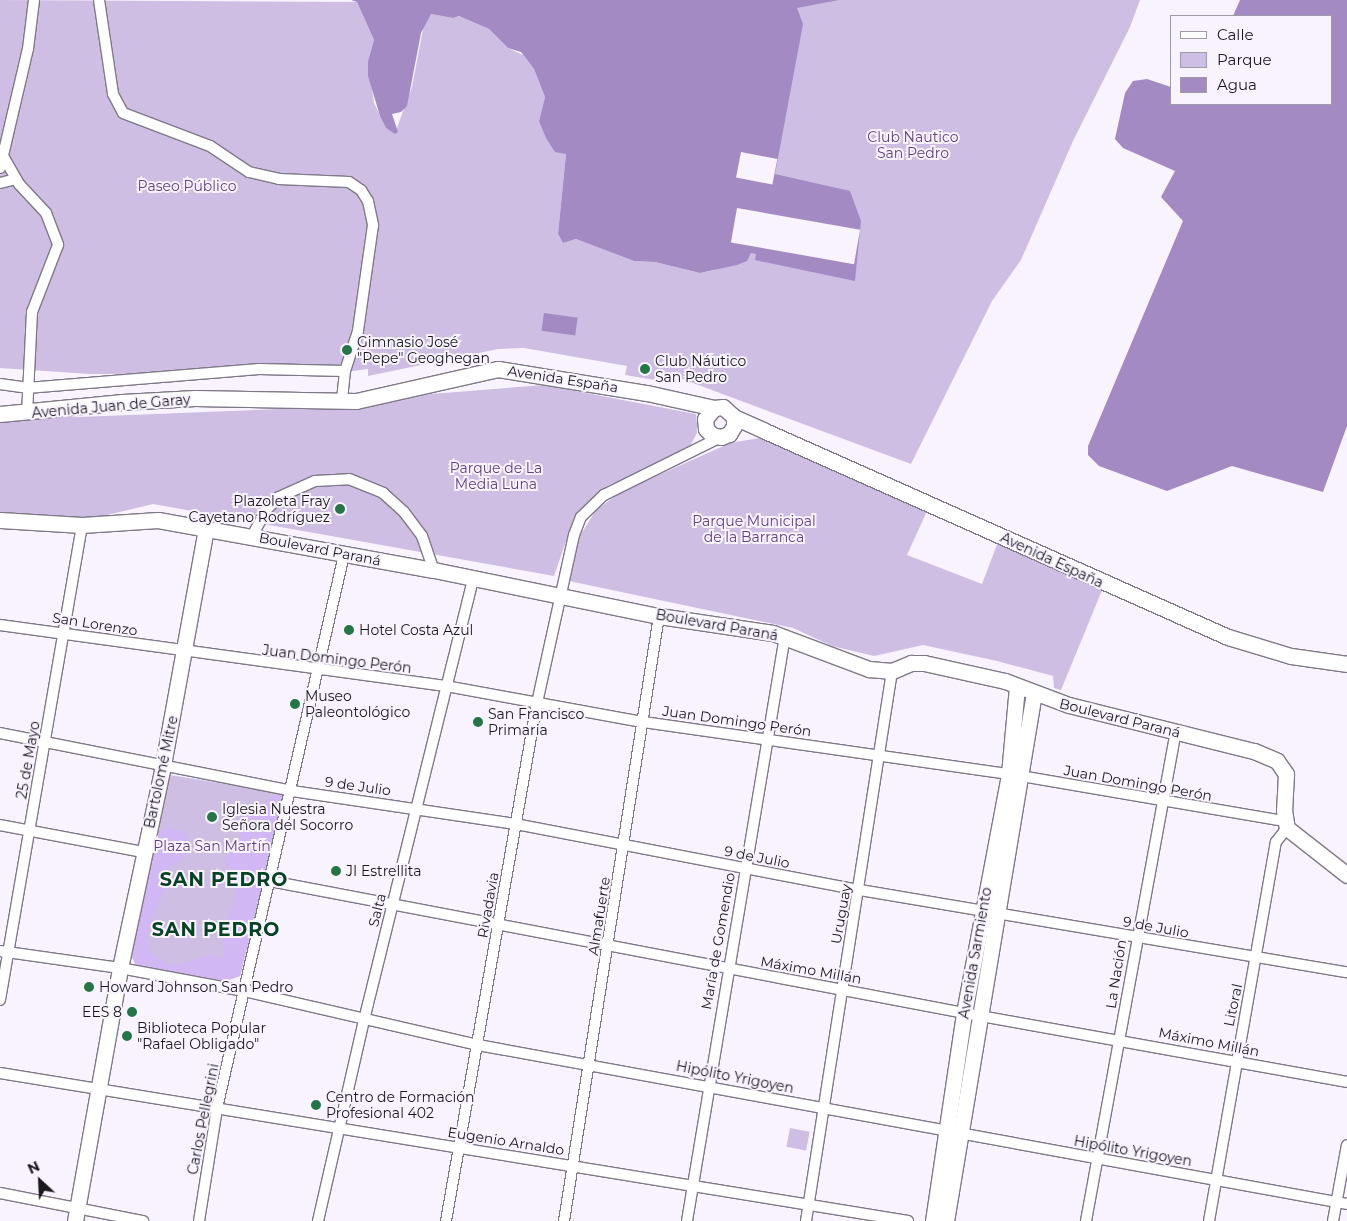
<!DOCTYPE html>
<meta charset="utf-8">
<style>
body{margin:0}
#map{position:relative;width:1347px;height:1221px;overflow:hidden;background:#f8f3ff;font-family:Montserrat,sans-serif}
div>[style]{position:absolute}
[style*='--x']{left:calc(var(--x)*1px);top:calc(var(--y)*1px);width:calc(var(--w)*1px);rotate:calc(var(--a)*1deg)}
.green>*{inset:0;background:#cebee4;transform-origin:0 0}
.forest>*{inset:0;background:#d1b7f4}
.water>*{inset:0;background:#a38ac3;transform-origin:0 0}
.pier>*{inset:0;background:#f8f3ff;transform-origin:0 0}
.roads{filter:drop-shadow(1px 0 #7f7888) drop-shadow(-1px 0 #7f7888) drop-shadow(0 1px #7f7888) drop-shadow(0 -1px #7f7888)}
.street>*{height:10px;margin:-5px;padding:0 5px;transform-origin:5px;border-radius:5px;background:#fff}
.secondary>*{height:15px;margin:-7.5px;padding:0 7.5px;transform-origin:7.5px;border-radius:7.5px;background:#fff}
.dots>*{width:14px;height:14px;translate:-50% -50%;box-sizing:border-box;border:2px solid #f8f3ff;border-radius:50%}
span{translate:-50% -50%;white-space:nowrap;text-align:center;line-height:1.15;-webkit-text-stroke:4px #f8f3ff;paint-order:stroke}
.park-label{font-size:14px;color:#603e85}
.poi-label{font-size:14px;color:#1a171d}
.left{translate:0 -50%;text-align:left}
.right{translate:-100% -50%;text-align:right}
.street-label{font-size:14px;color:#1a171d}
.district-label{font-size:19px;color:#074323;font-weight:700;letter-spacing:1px}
.legend{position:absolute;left:1170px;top:15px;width:162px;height:90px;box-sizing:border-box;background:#f8f3ff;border:1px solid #9f9ba5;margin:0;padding:6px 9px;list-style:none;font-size:15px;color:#1a171d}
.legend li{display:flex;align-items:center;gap:10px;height:25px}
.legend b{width:25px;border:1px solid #9f9ba5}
.north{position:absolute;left:15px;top:1156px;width:50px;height:50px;-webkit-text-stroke:4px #f8f3ff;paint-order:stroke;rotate:335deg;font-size:14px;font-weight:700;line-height:20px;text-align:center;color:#1a171d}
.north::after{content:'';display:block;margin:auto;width:18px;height:22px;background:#1a171d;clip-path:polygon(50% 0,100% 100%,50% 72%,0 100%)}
</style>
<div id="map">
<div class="green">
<i style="clip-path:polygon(0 0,357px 2px,374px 40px,368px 61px,374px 103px,386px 128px,395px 133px,412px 87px,424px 24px,431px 14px,453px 18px,459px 16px,489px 29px,508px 48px,523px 55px,534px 69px,545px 97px,539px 121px,566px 154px,558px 234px,563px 243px,576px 239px,634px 261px,655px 262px,700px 273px,715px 270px,731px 242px,779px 0,1140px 0,1130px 27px,1073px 141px,1021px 260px,992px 301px,911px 464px,666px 373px,663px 373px,661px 381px,625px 375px,627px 366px,524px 348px,498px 349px,368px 376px,368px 369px,337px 373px,90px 374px,0 368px)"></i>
<i style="clip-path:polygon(544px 385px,696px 414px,697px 423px,697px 433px,688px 450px,607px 486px,574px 518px,554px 576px,153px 504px,82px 521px,0 516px,0 410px,79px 417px,353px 406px,431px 394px)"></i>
<i style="clip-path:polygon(765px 437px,928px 509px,907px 555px,982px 584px,998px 542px,1103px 588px,1061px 690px,1054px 688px,1053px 676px,997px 661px,923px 645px,874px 656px,832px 646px,793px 628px,569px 581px,578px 539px,596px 510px,621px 492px,730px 443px)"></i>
<i style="clip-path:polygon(170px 775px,286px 794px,240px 976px,226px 981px,136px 965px,131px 955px)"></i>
<i style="left:790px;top:1128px;width:20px;height:19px;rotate:11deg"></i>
</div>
<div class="forest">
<i style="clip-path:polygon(279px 793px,283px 804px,240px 976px,226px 981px,136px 965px,132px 957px,155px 837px,164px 828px,171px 828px,184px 832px,189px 841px,184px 859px,170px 867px,172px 875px,149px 924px,147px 939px,151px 952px,167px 964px,182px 964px,213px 954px,219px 958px,224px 955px,223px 932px,235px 898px,237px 883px,227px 872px,225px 860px,240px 839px,242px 824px,251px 811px)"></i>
</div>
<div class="water">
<i style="clip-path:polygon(351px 0,839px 0,797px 8px,803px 24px,775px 174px,850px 191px,861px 221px,855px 281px,755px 260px,756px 254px,751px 253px,747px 261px,737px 265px,700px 273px,655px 262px,634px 261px,576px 239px,563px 243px,558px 234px,566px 154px,555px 152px,546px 138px,539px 121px,545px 97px,534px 69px,521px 52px,508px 48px,489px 29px,459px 16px,453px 18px,431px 14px,421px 33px,407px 106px,401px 112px,392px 114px,398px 132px,395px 134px,386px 128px,380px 116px,368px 76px,368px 61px,374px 40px,357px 2px)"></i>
<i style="clip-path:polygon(1240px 0,1347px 0,1347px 426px,1323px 492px,1232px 466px,1167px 491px,1099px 466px,1088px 455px,1088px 446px,1183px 221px,1161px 197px,1175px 171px,1123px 148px,1115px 139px,1125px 93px,1133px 81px,1147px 79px,1171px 87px,1171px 104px,1331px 104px,1331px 16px,1233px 16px)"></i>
<i style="left:544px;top:313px;width:34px;height:18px;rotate:8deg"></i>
</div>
<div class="pier">
<i style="left:741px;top:152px;width:37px;height:26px;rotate:11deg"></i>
<i style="left:737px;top:208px;width:125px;height:35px;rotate:10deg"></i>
</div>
<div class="roads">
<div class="street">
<i style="--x:99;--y:0;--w:95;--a:81.5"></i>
<i style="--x:113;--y:94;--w:21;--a:62"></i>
<i style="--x:123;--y:113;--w:93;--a:20.8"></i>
<i style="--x:210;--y:146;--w:47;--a:33.7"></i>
<i style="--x:249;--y:172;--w:31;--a:13"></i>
<i style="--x:279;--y:179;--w:70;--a:2.5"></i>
<i style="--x:349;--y:182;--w:14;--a:34"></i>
<i style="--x:361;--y:190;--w:13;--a:58"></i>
<i style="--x:368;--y:201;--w:25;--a:78"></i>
<i style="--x:373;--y:225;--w:107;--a:98.1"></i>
<i style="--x:358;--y:331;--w:42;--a:108"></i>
<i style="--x:345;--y:371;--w:30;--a:96"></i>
<i style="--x:3;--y:156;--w:32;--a:60"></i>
<i style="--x:19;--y:184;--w:40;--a:47"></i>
<i style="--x:46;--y:213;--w:34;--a:69"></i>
<i style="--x:58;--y:245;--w:72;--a:111.2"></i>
<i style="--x:32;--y:312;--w:101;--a:92.8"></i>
<i style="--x:0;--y:168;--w:122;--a:-76.8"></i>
<i style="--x:28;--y:49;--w:49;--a:-83"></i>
<i style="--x:0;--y:183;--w:16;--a:-14"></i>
<i style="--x:0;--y:384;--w:27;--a:8"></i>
<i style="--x:27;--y:388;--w:233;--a:-4.7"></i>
<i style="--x:259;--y:369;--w:86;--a:1.3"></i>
<i style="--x:252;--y:536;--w:31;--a:-61"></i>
<i style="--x:267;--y:509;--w:17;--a:-45"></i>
<i style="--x:279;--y:497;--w:39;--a:-24"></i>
<i style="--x:315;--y:481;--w:34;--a:-3"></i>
<i style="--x:349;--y:479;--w:37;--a:22"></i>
<i style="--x:383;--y:493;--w:28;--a:42"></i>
<i style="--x:404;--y:512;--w:30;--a:53"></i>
<i style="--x:422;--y:536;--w:36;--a:71"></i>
<i style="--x:0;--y:625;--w:450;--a:7.8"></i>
<i style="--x:446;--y:686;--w:200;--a:10.4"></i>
<i style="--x:643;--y:722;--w:370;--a:8.1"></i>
<i style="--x:1009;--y:774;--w:279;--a:9.7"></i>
<i style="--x:0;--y:733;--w:298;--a:11.2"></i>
<i style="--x:292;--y:791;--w:226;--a:8.4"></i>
<i style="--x:516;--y:824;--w:350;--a:10.9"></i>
<i style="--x:860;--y:890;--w:494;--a:9.6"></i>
<i style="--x:0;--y:825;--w:146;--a:10.7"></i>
<i style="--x:270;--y:881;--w:706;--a:10.77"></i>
<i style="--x:964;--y:1013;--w:389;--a:10.2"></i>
<i style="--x:0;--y:951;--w:121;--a:8.1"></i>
<i style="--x:120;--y:968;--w:126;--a:10.5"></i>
<i style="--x:244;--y:991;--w:240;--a:13"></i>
<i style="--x:478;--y:1045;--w:883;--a:10.37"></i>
<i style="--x:0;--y:1000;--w:482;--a:-80.2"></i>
<i style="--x:0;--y:1073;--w:920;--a:9.26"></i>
<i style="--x:0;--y:1193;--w:146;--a:11.1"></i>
<i style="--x:199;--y:1221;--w:114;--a:-80.9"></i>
<i style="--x:217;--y:1108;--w:567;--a:-77.07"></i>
<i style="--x:318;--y:1221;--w:206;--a:-77.1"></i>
<i style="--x:364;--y:1020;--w:456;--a:-76.1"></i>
<i style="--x:446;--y:1221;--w:526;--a:-80.04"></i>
<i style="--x:537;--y:703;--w:172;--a:-77.6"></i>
<i style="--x:574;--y:535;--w:19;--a:-69"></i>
<i style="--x:581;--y:517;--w:32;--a:-44"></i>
<i style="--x:604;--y:495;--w:131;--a:-26.4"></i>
<i style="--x:564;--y:1221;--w:612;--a:-81.08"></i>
<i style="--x:687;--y:1221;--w:593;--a:-80.49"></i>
<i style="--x:806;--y:1221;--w:557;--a:-81.11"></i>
<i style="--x:1086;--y:1221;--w:497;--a:-79.6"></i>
<i style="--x:1209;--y:1221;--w:385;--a:-80"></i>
<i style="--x:1276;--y:842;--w:18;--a:-52"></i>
<i style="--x:1333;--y:1221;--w:77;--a:-79.6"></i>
</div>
<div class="secondary">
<i style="--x:714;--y:408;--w:14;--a:129"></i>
<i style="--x:705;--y:419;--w:10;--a:84"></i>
<i style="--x:706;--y:429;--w:8;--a:45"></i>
<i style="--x:712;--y:435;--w:9;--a:13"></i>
<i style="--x:721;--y:437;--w:9;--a:-21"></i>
<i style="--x:729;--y:434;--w:9;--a:-58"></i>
<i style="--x:734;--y:426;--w:9;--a:-90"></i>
<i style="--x:0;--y:414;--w:123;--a:-5.6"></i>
<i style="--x:122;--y:402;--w:73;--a:-3.1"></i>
<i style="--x:195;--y:398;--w:161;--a:1.1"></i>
<i style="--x:356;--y:401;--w:146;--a:-12.7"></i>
<i style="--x:498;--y:369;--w:151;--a:9.2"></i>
<i style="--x:647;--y:393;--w:69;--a:12.6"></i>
<i style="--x:714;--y:408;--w:9;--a:-6"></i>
<i style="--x:723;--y:407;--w:15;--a:42"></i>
<i style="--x:734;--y:417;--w:34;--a:24"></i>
<i style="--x:765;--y:431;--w:507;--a:23.99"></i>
<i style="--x:1228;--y:637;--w:66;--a:16.8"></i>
<i style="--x:1291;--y:656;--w:57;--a:8.1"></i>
<i style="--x:0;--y:520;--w:82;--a:3.5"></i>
<i style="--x:82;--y:525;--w:76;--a:-3.8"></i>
<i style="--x:158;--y:520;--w:280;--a:10.3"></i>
<i style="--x:434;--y:570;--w:230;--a:11.6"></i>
<i style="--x:659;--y:616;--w:115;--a:8.5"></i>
<i style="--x:773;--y:633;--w:103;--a:20.6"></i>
<i style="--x:869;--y:669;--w:23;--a:5"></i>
<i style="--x:892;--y:671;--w:21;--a:-23"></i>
<i style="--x:911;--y:663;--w:13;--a:0"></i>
<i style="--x:924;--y:663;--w:83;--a:12.5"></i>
<i style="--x:1005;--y:681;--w:68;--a:20.6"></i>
<i style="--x:1069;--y:705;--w:191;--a:14"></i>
<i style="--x:1254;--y:751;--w:25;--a:23"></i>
<i style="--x:1277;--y:761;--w:16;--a:55"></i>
<i style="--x:1286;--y:774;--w:36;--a:93"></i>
<i style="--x:1284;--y:810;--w:18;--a:81"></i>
<i style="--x:1287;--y:828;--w:76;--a:38.1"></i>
<i style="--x:75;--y:1221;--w:257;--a:-79.9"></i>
<i style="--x:120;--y:968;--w:208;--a:-78"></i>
<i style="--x:163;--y:765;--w:240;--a:-79.7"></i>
<i style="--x:933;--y:1221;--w:210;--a:-81.5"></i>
<i style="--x:964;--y:1013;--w:243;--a:-79.3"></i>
<i style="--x:1009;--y:774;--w:88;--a:-84.8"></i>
<i style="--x:946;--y:1221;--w:535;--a:-80.54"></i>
</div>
</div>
<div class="dots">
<i style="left:347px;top:350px;background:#257647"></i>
<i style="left:645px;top:369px;background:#257647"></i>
<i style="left:340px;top:509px;background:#257647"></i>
<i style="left:349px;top:630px;background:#257647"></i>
<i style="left:295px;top:704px;background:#257647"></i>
<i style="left:478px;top:722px;background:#257647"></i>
<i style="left:212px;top:817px;background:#257647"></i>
<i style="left:336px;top:871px;background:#257647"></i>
<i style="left:89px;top:987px;background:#257647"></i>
<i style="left:132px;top:1012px;background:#257647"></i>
<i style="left:127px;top:1036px;background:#257647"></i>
<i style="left:316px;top:1105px;background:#257647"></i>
</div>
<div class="park-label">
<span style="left:913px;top:145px">Club Nautico<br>San Pedro</span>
<span style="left:187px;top:186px">Paseo Público</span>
<span style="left:496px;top:476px">Parque de La<br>Media Luna</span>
<span style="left:754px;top:529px">Parque Municipal<br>de la Barranca</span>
<span style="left:212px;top:846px">Plaza San Martín</span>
</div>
<div class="poi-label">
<span class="left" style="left:357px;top:350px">Gimnasio José<br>"Pepe" Geoghegan</span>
<span class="left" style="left:655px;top:369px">Club Náutico<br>San Pedro</span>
<span class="right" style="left:330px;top:509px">Plazoleta Fray<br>Cayetano Rodríguez</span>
<span class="left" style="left:359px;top:630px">Hotel Costa Azul</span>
<span class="left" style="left:305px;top:704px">Museo<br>Paleontológico</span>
<span class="left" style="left:488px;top:722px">San Francisco<br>Primaria</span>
<span class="left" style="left:222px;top:817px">Iglesia Nuestra<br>Señora del Socorro</span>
<span class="left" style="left:346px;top:871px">JI Estrellita</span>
<span class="left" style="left:99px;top:987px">Howard Johnson San Pedro</span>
<span class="right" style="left:122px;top:1012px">EES 8</span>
<span class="left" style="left:137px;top:1036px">Biblioteca Popular<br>"Rafael Obligado"</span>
<span class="left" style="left:326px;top:1105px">Centro de Formación<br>Profesional 402</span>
</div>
<div class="street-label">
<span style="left:563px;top:379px;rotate:9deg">Avenida España</span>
<span style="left:111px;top:406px;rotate:-5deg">Avenida Juan de Garay</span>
<span style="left:320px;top:549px;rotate:11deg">Boulevard Paraná</span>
<span style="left:1052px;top:560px;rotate:25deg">Avenida España</span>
<span style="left:95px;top:624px;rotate:9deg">San Lorenzo</span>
<span style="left:717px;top:625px;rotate:10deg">Boulevard Paraná</span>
<span style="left:337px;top:659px;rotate:7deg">Juan Domingo Perón</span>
<span style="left:1120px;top:718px;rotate:14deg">Boulevard Paraná</span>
<span style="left:737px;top:721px;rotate:8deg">Juan Domingo Perón</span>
<span style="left:28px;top:760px;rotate:-80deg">25 de Mayo</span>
<span style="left:161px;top:772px;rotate:-78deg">Bartolomé Mitre</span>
<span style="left:1138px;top:783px;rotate:10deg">Juan Domingo Perón</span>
<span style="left:358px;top:786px;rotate:8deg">9 de Julio</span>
<span style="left:757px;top:857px;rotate:11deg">9 de Julio</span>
<span style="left:488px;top:905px;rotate:-80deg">Rivadavia</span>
<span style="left:377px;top:910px;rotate:-76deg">Salta</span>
<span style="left:841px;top:914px;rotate:-80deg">Uruguay</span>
<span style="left:599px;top:916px;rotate:-81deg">Almafuerte</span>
<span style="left:1156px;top:927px;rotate:10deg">9 de Julio</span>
<span style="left:718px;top:941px;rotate:-80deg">María de Gomendio</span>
<span style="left:975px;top:953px;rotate:-80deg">Avenida Sarmiento</span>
<span style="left:811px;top:970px;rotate:10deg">Máximo Millán</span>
<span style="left:1116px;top:974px;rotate:-81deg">La Nación</span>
<span style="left:1233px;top:1005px;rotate:-78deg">Litoral</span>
<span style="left:1209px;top:1042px;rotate:11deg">Máximo Millán</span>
<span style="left:735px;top:1077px;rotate:11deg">Hipólito Yrigoyen</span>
<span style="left:203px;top:1119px;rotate:-79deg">Carlos Pellegrini</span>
<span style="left:506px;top:1141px;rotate:9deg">Eugenio Arnaldo</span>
<span style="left:1133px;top:1151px;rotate:10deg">Hipólito Yrigoyen</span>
</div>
<div class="district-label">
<span style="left:224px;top:880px">SAN PEDRO</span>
<span style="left:216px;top:930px">SAN PEDRO</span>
</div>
<ul class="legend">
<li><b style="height:6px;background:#fff"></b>Calle</li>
<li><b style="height:14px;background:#cebee4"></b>Parque</li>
<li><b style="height:14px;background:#a38ac3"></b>Agua</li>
</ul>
<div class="north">N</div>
</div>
